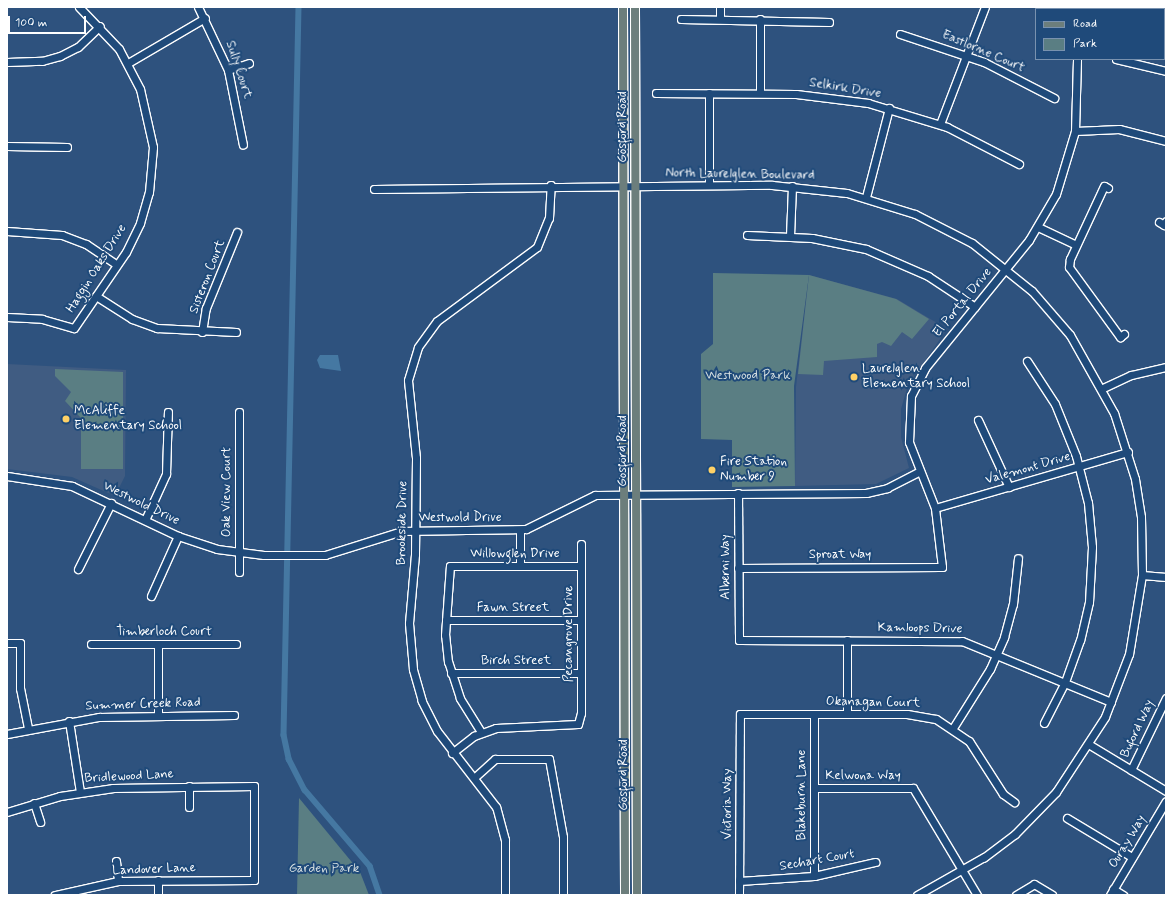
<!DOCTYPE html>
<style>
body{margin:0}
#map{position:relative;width:1173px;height:902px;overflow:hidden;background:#2e527e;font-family:Mynerve,sans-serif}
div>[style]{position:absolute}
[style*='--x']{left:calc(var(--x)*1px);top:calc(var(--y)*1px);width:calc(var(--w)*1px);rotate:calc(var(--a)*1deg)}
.built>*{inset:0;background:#405c82}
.green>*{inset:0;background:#5a7e83}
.water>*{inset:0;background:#4578a2}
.canal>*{height:5.5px;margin:-2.75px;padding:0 2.75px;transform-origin:2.75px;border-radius:2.75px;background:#4578a2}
.roads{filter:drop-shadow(1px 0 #fff) drop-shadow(-1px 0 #fff) drop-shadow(0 1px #fff) drop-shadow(0 -1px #fff)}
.minor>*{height:7px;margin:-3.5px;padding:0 3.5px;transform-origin:3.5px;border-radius:3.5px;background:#1f4a7a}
.major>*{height:8px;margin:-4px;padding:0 4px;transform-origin:4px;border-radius:4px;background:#6c7e7c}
.dots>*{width:11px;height:11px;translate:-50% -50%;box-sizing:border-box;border:2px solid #1f4a7a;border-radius:50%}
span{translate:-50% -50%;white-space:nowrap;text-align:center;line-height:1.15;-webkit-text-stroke:4px #1f4a7a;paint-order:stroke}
.street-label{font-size:13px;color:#fff}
.poi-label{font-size:13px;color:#fff}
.left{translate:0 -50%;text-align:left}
.park-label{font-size:13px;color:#d6dfe0}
.frame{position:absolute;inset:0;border:8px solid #fff;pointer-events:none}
.legend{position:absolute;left:1035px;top:8px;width:130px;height:52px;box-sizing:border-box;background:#1f4a7a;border:1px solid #7992af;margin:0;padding:5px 7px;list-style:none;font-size:12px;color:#fff}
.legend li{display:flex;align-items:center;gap:8px;height:20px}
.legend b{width:20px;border:1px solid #7992af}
.scale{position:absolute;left:8px;top:16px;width:78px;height:18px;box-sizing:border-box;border:2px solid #fff;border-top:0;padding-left:5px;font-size:12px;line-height:14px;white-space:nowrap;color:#fff;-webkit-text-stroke:3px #1f4a7a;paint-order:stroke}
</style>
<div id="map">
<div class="built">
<i style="clip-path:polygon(809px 275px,897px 299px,947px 329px,908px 385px,901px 409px,901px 437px,909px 468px,876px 484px,795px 486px,796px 387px)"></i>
<i style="clip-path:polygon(7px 364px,126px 370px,125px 476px,115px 496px,72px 477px,7px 469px)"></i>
</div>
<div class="green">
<i style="clip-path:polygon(713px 273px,809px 275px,794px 386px,795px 486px,732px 487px,732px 440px,701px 439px,701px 354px,713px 344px)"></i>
<i style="clip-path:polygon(809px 275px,896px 299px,929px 319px,912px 339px,902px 332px,891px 346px,882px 342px,877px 344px,877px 357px,824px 361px,823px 375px,798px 374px)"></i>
<i style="clip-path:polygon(55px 369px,123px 372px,123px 469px,81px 469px,81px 418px,65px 401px,71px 392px,55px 376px)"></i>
<i style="clip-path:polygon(299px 798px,360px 872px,369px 895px,297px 895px)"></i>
</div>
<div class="water">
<i style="clip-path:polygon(320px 355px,338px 355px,341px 371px,320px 368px,317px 360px)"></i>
</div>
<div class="canal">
<i style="--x:299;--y:7;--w:728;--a:91.18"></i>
<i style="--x:284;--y:735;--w:25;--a:78"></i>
<i style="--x:289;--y:759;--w:35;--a:63"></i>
<i style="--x:305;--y:790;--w:100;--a:49.5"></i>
<i style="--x:370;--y:866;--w:31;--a:71"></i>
</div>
<div class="roads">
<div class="minor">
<i style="--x:198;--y:7;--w:70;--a:64.5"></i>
<i style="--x:228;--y:70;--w:76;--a:78.7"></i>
<i style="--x:720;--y:7;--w:12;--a:90"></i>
<i style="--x:1041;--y:7;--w:4;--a:27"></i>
<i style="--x:1080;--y:9;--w:2;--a:-63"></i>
<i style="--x:1135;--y:9;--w:2;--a:-90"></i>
<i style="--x:681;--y:19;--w:148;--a:1.2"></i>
<i style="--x:760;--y:19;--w:74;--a:90"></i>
<i style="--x:900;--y:34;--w:89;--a:18.4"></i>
<i style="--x:984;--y:62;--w:79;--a:27.2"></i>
<i style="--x:1116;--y:59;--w:51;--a:13.5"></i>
<i style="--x:7;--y:62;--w:35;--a:-2"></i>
<i style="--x:42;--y:61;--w:19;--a:-16"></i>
<i style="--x:60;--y:56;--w:20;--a:-27"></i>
<i style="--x:78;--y:47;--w:30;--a:-44"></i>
<i style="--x:128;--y:63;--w:89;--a:-30.3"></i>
<i style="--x:228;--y:70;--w:22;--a:-18"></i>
<i style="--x:656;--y:93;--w:140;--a:0.4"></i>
<i style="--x:796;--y:94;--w:73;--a:7.1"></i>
<i style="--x:868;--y:103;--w:83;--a:16.9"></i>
<i style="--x:947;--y:127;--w:81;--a:27.2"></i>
<i style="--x:709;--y:93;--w:92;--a:90"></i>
<i style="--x:940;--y:124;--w:125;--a:-69"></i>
<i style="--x:1075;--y:131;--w:44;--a:-2.6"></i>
<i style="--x:1119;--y:129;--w:49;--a:14.3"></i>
<i style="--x:7;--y:146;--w:60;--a:1"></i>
<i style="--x:1108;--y:188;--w:4;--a:-153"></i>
<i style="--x:1104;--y:186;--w:81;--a:115"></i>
<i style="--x:1070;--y:259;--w:8;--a:97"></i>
<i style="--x:1069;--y:267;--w:87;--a:53.9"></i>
<i style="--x:1120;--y:337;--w:5;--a:-37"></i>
<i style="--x:374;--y:189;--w:398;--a:-0.6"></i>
<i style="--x:772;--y:185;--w:75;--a:6.1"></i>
<i style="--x:847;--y:193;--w:71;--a:17.2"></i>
<i style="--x:915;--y:214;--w:64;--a:27"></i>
<i style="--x:972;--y:243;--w:77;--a:38.7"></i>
<i style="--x:1032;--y:291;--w:58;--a:49.2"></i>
<i style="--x:1070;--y:335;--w:90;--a:60.6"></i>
<i style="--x:1114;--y:413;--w:69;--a:72.3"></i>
<i style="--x:1135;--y:479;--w:38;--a:81"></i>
<i style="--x:1141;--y:517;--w:58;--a:89"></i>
<i style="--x:1142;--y:575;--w:80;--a:99.3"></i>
<i style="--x:1129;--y:654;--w:67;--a:110.9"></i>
<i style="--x:1105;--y:717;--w:90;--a:123.2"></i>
<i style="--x:1056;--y:792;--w:59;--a:134.3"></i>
<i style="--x:1015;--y:834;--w:39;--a:143"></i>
<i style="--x:984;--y:857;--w:77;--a:150.4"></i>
<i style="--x:866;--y:197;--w:92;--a:-75.5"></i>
<i style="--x:1159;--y:222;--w:6;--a:31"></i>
<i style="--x:1164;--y:225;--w:4;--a:-63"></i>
<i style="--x:1038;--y:227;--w:42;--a:25.3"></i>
<i style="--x:7;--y:231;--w:55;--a:4.2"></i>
<i style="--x:62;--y:235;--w:26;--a:21"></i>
<i style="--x:86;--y:244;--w:37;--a:34"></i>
<i style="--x:747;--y:235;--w:65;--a:2.6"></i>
<i style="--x:812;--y:238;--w:55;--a:11.5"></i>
<i style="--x:866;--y:249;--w:68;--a:23.5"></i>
<i style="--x:928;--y:276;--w:56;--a:33.4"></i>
<i style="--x:790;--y:236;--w:50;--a:-87.7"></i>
<i style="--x:96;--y:296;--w:43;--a:32.6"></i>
<i style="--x:132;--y:319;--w:27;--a:20"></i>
<i style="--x:157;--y:328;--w:79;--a:2.9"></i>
<i style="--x:7;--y:317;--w:35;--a:3"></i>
<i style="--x:42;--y:319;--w:33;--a:16"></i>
<i style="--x:74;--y:328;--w:92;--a:-55.6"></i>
<i style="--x:126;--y:252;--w:32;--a:-64"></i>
<i style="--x:140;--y:223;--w:32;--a:-74"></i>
<i style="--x:149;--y:192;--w:45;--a:-84.9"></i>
<i style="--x:153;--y:147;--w:59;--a:-102.6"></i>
<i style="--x:140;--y:89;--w:45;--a:-117.7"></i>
<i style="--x:119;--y:49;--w:58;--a:-133.6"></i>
<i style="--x:202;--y:332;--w:24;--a:-81"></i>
<i style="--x:206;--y:308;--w:82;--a:-67.8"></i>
<i style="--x:1027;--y:361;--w:51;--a:56.9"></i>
<i style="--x:1055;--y:404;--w:56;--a:68"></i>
<i style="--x:1076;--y:456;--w:49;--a:75.7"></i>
<i style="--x:1088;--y:503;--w:44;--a:84.8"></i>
<i style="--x:1092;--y:547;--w:55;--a:93.1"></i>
<i style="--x:1089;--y:602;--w:39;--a:103"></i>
<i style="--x:1080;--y:640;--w:45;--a:109.7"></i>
<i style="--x:1065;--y:682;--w:46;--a:117.1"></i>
<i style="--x:1103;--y:388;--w:31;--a:-25"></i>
<i style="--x:1131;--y:375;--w:36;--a:-13"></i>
<i style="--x:978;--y:420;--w:74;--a:65.2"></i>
<i style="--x:7;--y:476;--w:66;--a:8.7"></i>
<i style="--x:72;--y:486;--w:117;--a:25.3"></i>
<i style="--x:178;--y:536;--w:41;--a:18.4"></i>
<i style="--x:217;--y:549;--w:47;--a:7.3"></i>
<i style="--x:264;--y:555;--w:61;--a:0"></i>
<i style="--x:325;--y:555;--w:81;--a:-17.3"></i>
<i style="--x:402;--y:531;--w:124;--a:-0.9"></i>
<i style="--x:526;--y:529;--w:77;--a:-26.2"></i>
<i style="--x:595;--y:495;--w:271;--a:-0.4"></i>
<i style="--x:866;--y:493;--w:22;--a:-13"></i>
<i style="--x:887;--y:488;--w:37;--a:-27"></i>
<i style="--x:738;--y:493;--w:147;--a:89.6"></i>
<i style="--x:739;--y:640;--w:223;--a:0.3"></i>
<i style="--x:962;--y:641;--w:161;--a:22.3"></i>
<i style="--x:935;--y:508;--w:201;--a:-16.2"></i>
<i style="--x:145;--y:520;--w:51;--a:-65.5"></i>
<i style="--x:166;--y:474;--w:62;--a:-88.2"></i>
<i style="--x:520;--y:530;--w:36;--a:90"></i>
<i style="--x:738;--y:568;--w:204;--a:-0.3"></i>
<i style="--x:942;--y:567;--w:59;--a:-96.8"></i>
<i style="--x:935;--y:508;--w:71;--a:-111.5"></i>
<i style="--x:909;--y:442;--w:46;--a:-87.5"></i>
<i style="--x:911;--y:396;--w:31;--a:-63"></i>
<i style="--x:925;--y:368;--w:165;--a:-50.9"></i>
<i style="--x:1029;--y:240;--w:53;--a:-59.6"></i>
<i style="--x:1056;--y:194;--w:66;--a:-73.2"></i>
<i style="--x:1075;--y:131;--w:72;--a:-88.4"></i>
<i style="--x:78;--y:569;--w:74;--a:-63.4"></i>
<i style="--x:239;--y:572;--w:160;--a:-90"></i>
<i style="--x:1142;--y:575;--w:24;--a:5"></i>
<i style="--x:151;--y:596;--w:66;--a:-65.8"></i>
<i style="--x:446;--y:620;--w:135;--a:0"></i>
<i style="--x:7;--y:643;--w:13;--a:0"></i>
<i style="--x:20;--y:643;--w:45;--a:90"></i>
<i style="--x:20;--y:688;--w:41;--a:78.7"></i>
<i style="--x:91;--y:644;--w:145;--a:0"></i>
<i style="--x:451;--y:673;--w:130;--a:0"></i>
<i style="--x:847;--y:714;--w:74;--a:-90"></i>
<i style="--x:158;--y:715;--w:71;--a:-90"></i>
<i style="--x:69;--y:721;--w:72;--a:81.2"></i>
<i style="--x:953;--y:728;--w:70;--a:-57.9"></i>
<i style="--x:990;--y:669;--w:35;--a:-66"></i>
<i style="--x:1004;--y:637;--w:34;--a:-75"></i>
<i style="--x:1013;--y:604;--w:46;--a:-83.8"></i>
<i style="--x:481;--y:732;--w:40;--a:-122"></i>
<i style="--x:460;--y:698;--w:38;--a:-108"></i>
<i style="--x:448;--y:662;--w:27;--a:-96"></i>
<i style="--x:445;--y:635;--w:69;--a:-85.9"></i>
<i style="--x:450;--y:566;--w:131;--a:0"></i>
<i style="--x:7;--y:734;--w:94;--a:-10.5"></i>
<i style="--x:99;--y:717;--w:135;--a:-0.8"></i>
<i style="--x:1090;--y:745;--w:89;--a:31.2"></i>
<i style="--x:452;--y:753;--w:28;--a:-38"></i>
<i style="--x:474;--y:736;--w:23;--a:-20"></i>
<i style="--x:496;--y:728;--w:82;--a:-2.8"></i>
<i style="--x:578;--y:724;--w:11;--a:-75"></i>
<i style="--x:581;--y:713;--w:169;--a:-90"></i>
<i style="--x:1131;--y:770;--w:80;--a:-64.1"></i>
<i style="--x:475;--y:777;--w:27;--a:-42"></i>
<i style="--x:495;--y:759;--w:54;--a:0"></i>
<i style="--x:549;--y:759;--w:79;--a:79.8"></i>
<i style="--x:563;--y:837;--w:58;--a:90"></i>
<i style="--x:189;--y:786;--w:21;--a:90"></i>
<i style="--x:814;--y:788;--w:99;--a:0"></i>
<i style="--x:913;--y:788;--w:125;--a:59.1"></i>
<i style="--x:34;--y:803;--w:20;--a:72"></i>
<i style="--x:7;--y:812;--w:55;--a:-16.8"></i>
<i style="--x:60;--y:796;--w:54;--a:-8.6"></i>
<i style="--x:113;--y:788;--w:141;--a:-0.8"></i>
<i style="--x:254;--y:786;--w:94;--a:90"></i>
<i style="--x:254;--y:880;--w:136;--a:179.6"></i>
<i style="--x:118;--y:881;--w:65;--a:167.5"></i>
<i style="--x:1067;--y:818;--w:76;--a:31"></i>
<i style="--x:116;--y:861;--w:20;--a:84"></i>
<i style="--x:814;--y:876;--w:162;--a:-90"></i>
<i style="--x:739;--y:881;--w:75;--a:-3.8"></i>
<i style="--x:814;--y:876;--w:63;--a:-12.9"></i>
<i style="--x:1113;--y:889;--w:12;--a:31"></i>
<i style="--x:158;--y:895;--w:15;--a:-90"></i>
<i style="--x:505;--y:895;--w:55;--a:-90"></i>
<i style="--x:505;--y:840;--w:34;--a:-105"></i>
<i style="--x:496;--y:807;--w:96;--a:-127.8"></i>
<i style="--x:437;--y:731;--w:34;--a:-117"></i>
<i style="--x:422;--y:701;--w:33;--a:-106"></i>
<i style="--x:413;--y:669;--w:46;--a:-95"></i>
<i style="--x:409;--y:623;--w:69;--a:-85"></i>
<i style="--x:415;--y:554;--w:96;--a:-89.4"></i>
<i style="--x:416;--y:458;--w:78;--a:-95.9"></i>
<i style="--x:408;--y:380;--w:34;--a:-73"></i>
<i style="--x:418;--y:347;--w:32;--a:-54"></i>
<i style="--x:437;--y:321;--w:124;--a:-36.5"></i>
<i style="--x:537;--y:247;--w:31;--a:-68"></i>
<i style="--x:549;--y:218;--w:33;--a:-87"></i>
<i style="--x:739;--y:895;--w:181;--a:-89.7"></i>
<i style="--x:740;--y:714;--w:167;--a:0"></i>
<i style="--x:907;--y:714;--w:29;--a:10"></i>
<i style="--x:936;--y:719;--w:40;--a:34"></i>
<i style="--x:969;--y:741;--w:63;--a:57.3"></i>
<i style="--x:1003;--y:794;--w:14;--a:36"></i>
<i style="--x:1016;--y:895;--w:21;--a:-31"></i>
<i style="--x:1034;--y:884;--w:21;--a:31"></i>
<i style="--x:1110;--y:895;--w:109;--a:-59.2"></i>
</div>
<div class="major">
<i style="--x:623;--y:7;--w:888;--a:89.87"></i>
<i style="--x:635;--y:7;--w:888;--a:89.87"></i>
</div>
</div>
<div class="dots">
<i style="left:854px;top:377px;background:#ffd166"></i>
<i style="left:66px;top:419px;background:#ffd166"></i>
<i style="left:712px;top:470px;background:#ffd166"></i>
</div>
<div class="street-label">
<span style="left:983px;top:52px;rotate:23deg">Eastlorne Court</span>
<span style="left:238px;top:70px;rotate:72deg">Sully Court</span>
<span style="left:845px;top:89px;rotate:9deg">Selkirk Drive</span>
<span style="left:623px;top:127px;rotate:-90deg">Gosford Road</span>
<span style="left:740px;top:175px;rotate:1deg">North Laurelglen Boulevard</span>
<span style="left:97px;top:269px;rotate:-58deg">Haggin Oaks Drive</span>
<span style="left:208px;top:277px;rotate:-69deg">Sisteron Court</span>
<span style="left:963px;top:303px;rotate:-51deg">El Portal Drive</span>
<span style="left:623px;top:451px;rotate:-90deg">Gosford Road</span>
<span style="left:1028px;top:469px;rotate:-16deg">Valemont Drive</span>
<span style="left:227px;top:492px;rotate:-90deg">Oak View Court</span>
<span style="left:141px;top:504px;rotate:26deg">Westwold Drive</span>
<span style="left:460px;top:518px">Westwold Drive</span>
<span style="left:403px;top:523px;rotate:-89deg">Brookside Drive</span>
<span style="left:515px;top:554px">Willowglen Drive</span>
<span style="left:840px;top:555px">Sproat Way</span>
<span style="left:726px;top:567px;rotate:-90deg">Alberni Way</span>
<span style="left:513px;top:608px">Fawn Street</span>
<span style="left:920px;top:629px;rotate:1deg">Kamloops Drive</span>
<span style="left:164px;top:632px">Timberloch Court</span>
<span style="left:569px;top:634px;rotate:-90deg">Pecangrove Drive</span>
<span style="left:516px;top:661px">Birch Street</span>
<span style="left:873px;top:703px;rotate:1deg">Okanagan Court</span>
<span style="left:143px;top:705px;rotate:-2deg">Summer Creek Road</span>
<span style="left:1138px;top:729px;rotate:-65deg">Buford Way</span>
<span style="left:624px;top:775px;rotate:-90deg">Gosford Road</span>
<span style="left:863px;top:776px">Kelwona Way</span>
<span style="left:129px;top:777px;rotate:-3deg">Bridlewood Lane</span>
<span style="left:802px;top:795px;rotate:-90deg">Blakeburn Lane</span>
<span style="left:728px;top:804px;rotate:-90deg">Victoria Way</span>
<span style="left:1128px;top:842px;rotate:-59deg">Ouray Way</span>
<span style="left:817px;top:861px;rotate:-10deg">Sechart Court</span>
<span style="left:154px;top:870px;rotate:-2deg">Landover Lane</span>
</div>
<div class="poi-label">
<span class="left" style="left:862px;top:377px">Laurelglen<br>Elementary School</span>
<span class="left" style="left:74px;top:419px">McAliffe<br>Elementary School</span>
<span class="left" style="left:720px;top:470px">Fire Station<br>Number 9</span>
</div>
<div class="park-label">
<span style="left:748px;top:376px">Westwood Park</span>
<span style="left:324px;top:869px">Garden Park</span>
</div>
<div class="frame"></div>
<ul class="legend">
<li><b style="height:5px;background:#6c7e7c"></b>Road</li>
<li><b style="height:11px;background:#5a7e83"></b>Park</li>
</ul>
<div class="scale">100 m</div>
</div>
